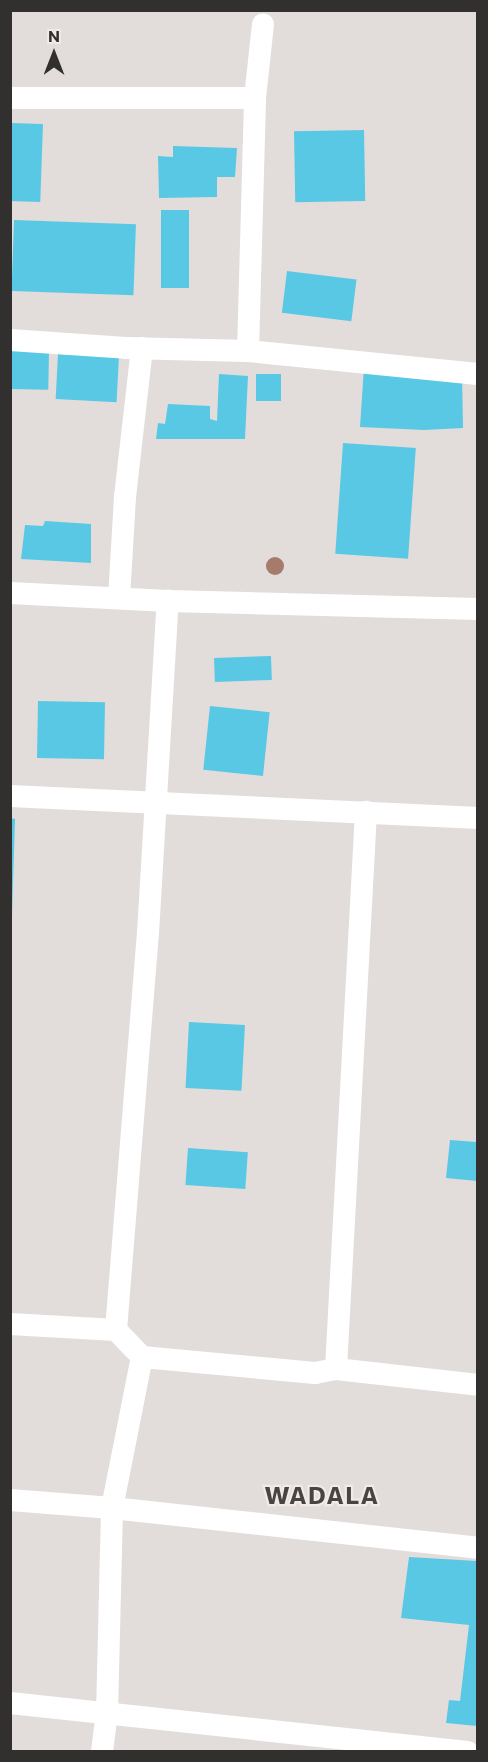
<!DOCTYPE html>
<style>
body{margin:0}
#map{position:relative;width:488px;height:1762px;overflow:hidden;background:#e2dddb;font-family:Commissioner,sans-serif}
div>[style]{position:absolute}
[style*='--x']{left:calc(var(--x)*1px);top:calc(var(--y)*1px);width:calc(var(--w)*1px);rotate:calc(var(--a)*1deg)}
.building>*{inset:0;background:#59c8e5;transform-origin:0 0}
.minor>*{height:22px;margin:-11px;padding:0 11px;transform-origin:11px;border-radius:11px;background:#fff}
.trees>*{width:18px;height:18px;margin:-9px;border-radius:50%;background:#a67b6c}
span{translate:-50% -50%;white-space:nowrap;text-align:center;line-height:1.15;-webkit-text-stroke:4.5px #f0eae8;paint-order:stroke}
.district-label{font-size:24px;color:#484442;font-weight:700;letter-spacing:1.5px}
.frame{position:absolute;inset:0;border:12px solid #32302f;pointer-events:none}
.north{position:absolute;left:24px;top:24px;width:60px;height:60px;-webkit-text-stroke:4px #f0eae8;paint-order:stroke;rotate:0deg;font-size:16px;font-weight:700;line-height:24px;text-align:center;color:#32302f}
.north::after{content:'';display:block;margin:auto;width:21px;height:27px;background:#32302f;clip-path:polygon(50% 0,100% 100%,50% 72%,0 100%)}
</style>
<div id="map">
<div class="building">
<i style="left:11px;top:123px;width:32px;height:78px;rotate:2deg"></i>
<i style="left:364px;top:130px;width:71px;height:70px;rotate:89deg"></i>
<i style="clip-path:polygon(173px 146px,237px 148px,235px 177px,217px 177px,217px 197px,159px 198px,158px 156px,173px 157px)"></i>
<i style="left:161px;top:210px;width:28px;height:78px"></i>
<i style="left:14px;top:220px;width:122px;height:71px;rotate:2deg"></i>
<i style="left:287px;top:271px;width:70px;height:42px;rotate:7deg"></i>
<i style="left:10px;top:350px;width:39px;height:39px;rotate:1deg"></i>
<i style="left:58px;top:354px;width:61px;height:45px;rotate:3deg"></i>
<i style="clip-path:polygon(364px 367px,462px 372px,463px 428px,424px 430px,360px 427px)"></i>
<i style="clip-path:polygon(219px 374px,248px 376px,245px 439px,156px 439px,158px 423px,165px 424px,168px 404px,210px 406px,210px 419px,217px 421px)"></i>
<i style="left:256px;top:374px;width:25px;height:27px"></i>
<i style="left:343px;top:443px;width:73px;height:111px;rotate:4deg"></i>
<i style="clip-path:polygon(45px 521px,91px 524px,91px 563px,21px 559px,25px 525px,43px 526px)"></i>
<i style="left:271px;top:656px;width:24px;height:57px;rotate:88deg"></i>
<i style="left:38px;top:701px;width:67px;height:57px;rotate:1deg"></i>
<i style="left:210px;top:706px;width:60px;height:64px;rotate:6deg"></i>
<i style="clip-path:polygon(10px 818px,15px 819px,12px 916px,10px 916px)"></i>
<i style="left:189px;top:1022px;width:56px;height:66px;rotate:3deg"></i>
<i style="clip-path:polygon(450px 1140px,477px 1142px,477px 1181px,446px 1178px)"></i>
<i style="left:188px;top:1148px;width:60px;height:37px;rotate:4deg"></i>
<i style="clip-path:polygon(409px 1557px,477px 1561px,477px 1726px,446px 1723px,449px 1700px,460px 1701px,469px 1625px,401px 1618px)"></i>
</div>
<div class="minor">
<i style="--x:10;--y:98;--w:245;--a:0"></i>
<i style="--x:10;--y:340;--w:116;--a:3.9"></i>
<i style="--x:126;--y:348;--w:122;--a:1.4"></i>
<i style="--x:248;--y:351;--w:253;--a:-88.4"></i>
<i style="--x:255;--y:98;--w:74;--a:-83.8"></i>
<i style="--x:248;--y:351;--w:231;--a:5.7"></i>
<i style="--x:10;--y:593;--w:158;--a:2.9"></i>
<i style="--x:168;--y:601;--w:310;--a:1.5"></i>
<i style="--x:119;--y:598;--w:101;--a:-86.6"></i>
<i style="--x:125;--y:497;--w:150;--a:-83.5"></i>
<i style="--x:10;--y:796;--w:469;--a:2.7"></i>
<i style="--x:10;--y:1324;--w:106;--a:3.2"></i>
<i style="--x:116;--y:1330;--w:398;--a:-85.4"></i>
<i style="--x:148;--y:933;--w:333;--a:-86.6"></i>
<i style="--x:116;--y:1330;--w:37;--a:46"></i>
<i style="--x:142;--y:1357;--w:174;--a:5.3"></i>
<i style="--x:315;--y:1373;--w:21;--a:-11"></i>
<i style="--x:336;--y:1369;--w:143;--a:6.4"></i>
<i style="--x:336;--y:1369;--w:558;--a:-86.92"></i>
<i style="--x:10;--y:1500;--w:102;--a:4.5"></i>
<i style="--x:112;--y:1508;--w:368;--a:6.2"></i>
<i style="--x:10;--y:1703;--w:460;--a:6.1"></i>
<i style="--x:102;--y:1752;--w:38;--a:-83"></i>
<i style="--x:107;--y:1714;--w:206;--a:-88.6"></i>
<i style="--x:112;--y:1508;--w:154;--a:-78.8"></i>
</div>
<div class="trees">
<i style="left:275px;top:566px"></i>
</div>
<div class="district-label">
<span style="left:322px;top:1495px">WADALA</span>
</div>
<div class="frame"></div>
<div class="north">N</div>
</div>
